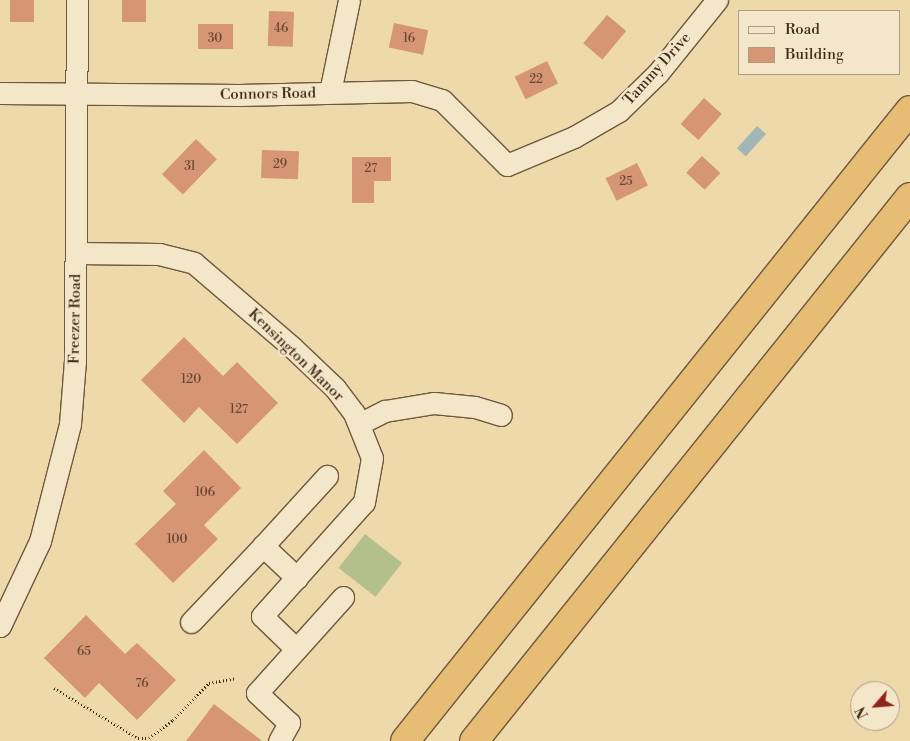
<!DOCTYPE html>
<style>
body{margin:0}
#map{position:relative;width:910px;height:741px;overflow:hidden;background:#eed9aa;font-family:"Libre Bodoni",serif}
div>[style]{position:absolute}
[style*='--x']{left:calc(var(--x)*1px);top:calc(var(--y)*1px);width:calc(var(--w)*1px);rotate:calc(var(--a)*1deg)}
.green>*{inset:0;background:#b4c08c;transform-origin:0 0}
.water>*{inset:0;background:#a0b7b5;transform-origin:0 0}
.building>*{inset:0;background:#d69575;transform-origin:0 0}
.path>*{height:3px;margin-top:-1.5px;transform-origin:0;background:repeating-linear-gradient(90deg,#432d1a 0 1px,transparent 0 3.5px)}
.roads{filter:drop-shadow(1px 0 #6e583e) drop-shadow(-1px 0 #6e583e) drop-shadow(0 1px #6e583e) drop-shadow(0 -1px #6e583e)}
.minor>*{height:21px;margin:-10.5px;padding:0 10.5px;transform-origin:10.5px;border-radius:10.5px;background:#f4e6c8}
.highway>*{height:28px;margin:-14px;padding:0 14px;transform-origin:14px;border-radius:14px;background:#e7bc75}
span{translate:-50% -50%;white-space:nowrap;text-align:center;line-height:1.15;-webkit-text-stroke:5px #f4e6c8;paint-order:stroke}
.number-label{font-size:12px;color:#684731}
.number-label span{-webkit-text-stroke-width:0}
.street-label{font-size:15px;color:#432d1a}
.legend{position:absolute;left:738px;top:10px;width:162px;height:65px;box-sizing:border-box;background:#f4e6c8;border:1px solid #ad9c82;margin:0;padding:6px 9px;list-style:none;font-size:15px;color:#432d1a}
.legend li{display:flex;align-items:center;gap:10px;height:25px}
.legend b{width:25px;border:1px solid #ad9c82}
.north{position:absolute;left:850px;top:681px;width:50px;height:50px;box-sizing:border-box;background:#f4e6c8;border:1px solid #ad9c82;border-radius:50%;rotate:243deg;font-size:14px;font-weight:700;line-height:20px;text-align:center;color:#432d1a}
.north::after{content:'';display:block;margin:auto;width:18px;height:22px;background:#8f2418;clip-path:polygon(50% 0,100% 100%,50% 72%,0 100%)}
</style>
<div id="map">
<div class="green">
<i style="left:365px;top:534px;width:47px;height:43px;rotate:38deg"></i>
</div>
<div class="water">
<i style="left:757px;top:126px;width:12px;height:30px;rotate:42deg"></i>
</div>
<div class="building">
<i style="left:10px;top:0;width:24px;height:22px"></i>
<i style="left:122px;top:0;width:24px;height:22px"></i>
<i style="left:269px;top:11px;width:25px;height:35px;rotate:2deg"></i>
<i style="left:607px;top:15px;width:25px;height:37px;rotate:40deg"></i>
<i style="left:394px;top:23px;width:35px;height:25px;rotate:12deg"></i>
<i style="left:198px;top:24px;width:35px;height:25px"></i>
<i style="left:547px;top:61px;width:25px;height:36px;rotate:64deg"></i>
<i style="left:704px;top:98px;width:24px;height:35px;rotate:42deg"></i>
<i style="left:196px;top:139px;width:29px;height:49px;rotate:44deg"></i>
<i style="left:262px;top:150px;width:37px;height:28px;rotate:2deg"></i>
<i style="left:702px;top:156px;width:25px;height:23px;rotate:43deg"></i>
<i style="clip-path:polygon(352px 157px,391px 157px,391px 181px,374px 181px,374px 203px,352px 203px)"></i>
<i style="left:637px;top:163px;width:25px;height:35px;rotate:64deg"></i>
<i style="clip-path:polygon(184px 337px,223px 376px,237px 362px,278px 403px,237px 444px,199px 407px,184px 423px,141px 380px)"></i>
<i style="clip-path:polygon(204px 450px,241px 488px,204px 525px,218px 539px,173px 583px,135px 544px,176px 504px,163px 491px)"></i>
<i style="clip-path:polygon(86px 615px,125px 654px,137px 643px,176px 680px,137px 720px,99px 683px,85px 698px,44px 658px)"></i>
<i style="clip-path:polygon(214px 704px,261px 740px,260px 741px,186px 741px)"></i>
</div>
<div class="path">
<i style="--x:54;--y:688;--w:98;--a:30.8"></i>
<i style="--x:138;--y:738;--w:11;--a:0"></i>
<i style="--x:149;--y:738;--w:30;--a:-37"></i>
<i style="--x:173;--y:720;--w:52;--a:-45.8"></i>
<i style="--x:209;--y:683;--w:27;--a:-10"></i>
</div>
<div class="roads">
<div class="minor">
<i style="--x:330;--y:92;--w:94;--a:-78.3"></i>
<i style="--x:0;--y:93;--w:239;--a:0.5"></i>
<i style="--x:239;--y:95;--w:173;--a:-1.3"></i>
<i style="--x:412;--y:91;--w:31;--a:17"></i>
<i style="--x:442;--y:100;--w:92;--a:45"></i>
<i style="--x:507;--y:165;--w:73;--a:-22.7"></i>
<i style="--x:574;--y:137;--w:52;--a:-30"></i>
<i style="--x:619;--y:111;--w:54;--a:-44.3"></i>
<i style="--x:658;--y:73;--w:94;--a:-51.1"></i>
<i style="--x:77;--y:253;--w:82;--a:0.7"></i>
<i style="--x:159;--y:254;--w:36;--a:14"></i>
<i style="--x:194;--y:263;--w:130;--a:40.6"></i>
<i style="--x:293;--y:348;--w:58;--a:43.6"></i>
<i style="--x:335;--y:388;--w:31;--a:53"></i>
<i style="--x:354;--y:413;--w:48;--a:68.2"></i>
<i style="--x:372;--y:458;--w:45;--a:100.3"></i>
<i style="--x:364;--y:502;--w:153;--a:131.8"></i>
<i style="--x:262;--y:616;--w:46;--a:44.1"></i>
<i style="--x:359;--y:424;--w:29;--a:-27"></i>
<i style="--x:385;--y:411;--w:50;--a:-9.3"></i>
<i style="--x:434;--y:403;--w:41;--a:5.6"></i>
<i style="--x:475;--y:407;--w:27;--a:17"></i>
<i style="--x:297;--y:578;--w:47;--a:-136.7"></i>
<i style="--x:263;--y:546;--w:95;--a:-47.6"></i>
<i style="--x:191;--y:622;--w:105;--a:-46.5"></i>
<i style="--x:0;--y:626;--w:94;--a:-64.8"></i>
<i style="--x:40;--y:541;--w:121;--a:-75.6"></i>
<i style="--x:70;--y:424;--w:63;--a:-85.5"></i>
<i style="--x:75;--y:361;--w:361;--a:-89.7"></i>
<i style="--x:279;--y:741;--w:21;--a:-61"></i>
<i style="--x:289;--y:723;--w:44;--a:-136.8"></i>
<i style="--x:257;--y:693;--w:129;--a:-48.1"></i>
</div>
<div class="highway">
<i style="--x:405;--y:741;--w:808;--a:-51.33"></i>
<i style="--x:474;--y:741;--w:697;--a:-51.29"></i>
</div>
</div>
<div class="number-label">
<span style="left:281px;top:29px">46</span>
<span style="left:215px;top:39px">30</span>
<span style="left:409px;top:39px">16</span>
<span style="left:536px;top:80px">22</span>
<span style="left:280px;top:165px">29</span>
<span style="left:190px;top:167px">31</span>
<span style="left:371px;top:169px">27</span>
<span style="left:626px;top:182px">25</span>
<span style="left:191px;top:380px">120</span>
<span style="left:239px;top:410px">127</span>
<span style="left:205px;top:493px">106</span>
<span style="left:177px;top:540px">100</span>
<span style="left:84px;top:652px">65</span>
<span style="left:142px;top:684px">76</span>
</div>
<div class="street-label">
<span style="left:657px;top:69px;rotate:-48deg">Tammy Drive</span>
<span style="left:268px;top:94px;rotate:-1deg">Connors Road</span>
<span style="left:75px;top:319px;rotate:-89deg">Freezer Road</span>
<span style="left:296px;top:355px;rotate:44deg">Kensington Manor</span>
</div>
<ul class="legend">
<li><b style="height:6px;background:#f4e6c8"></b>Road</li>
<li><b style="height:14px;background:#d69575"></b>Building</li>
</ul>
<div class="north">N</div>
</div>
